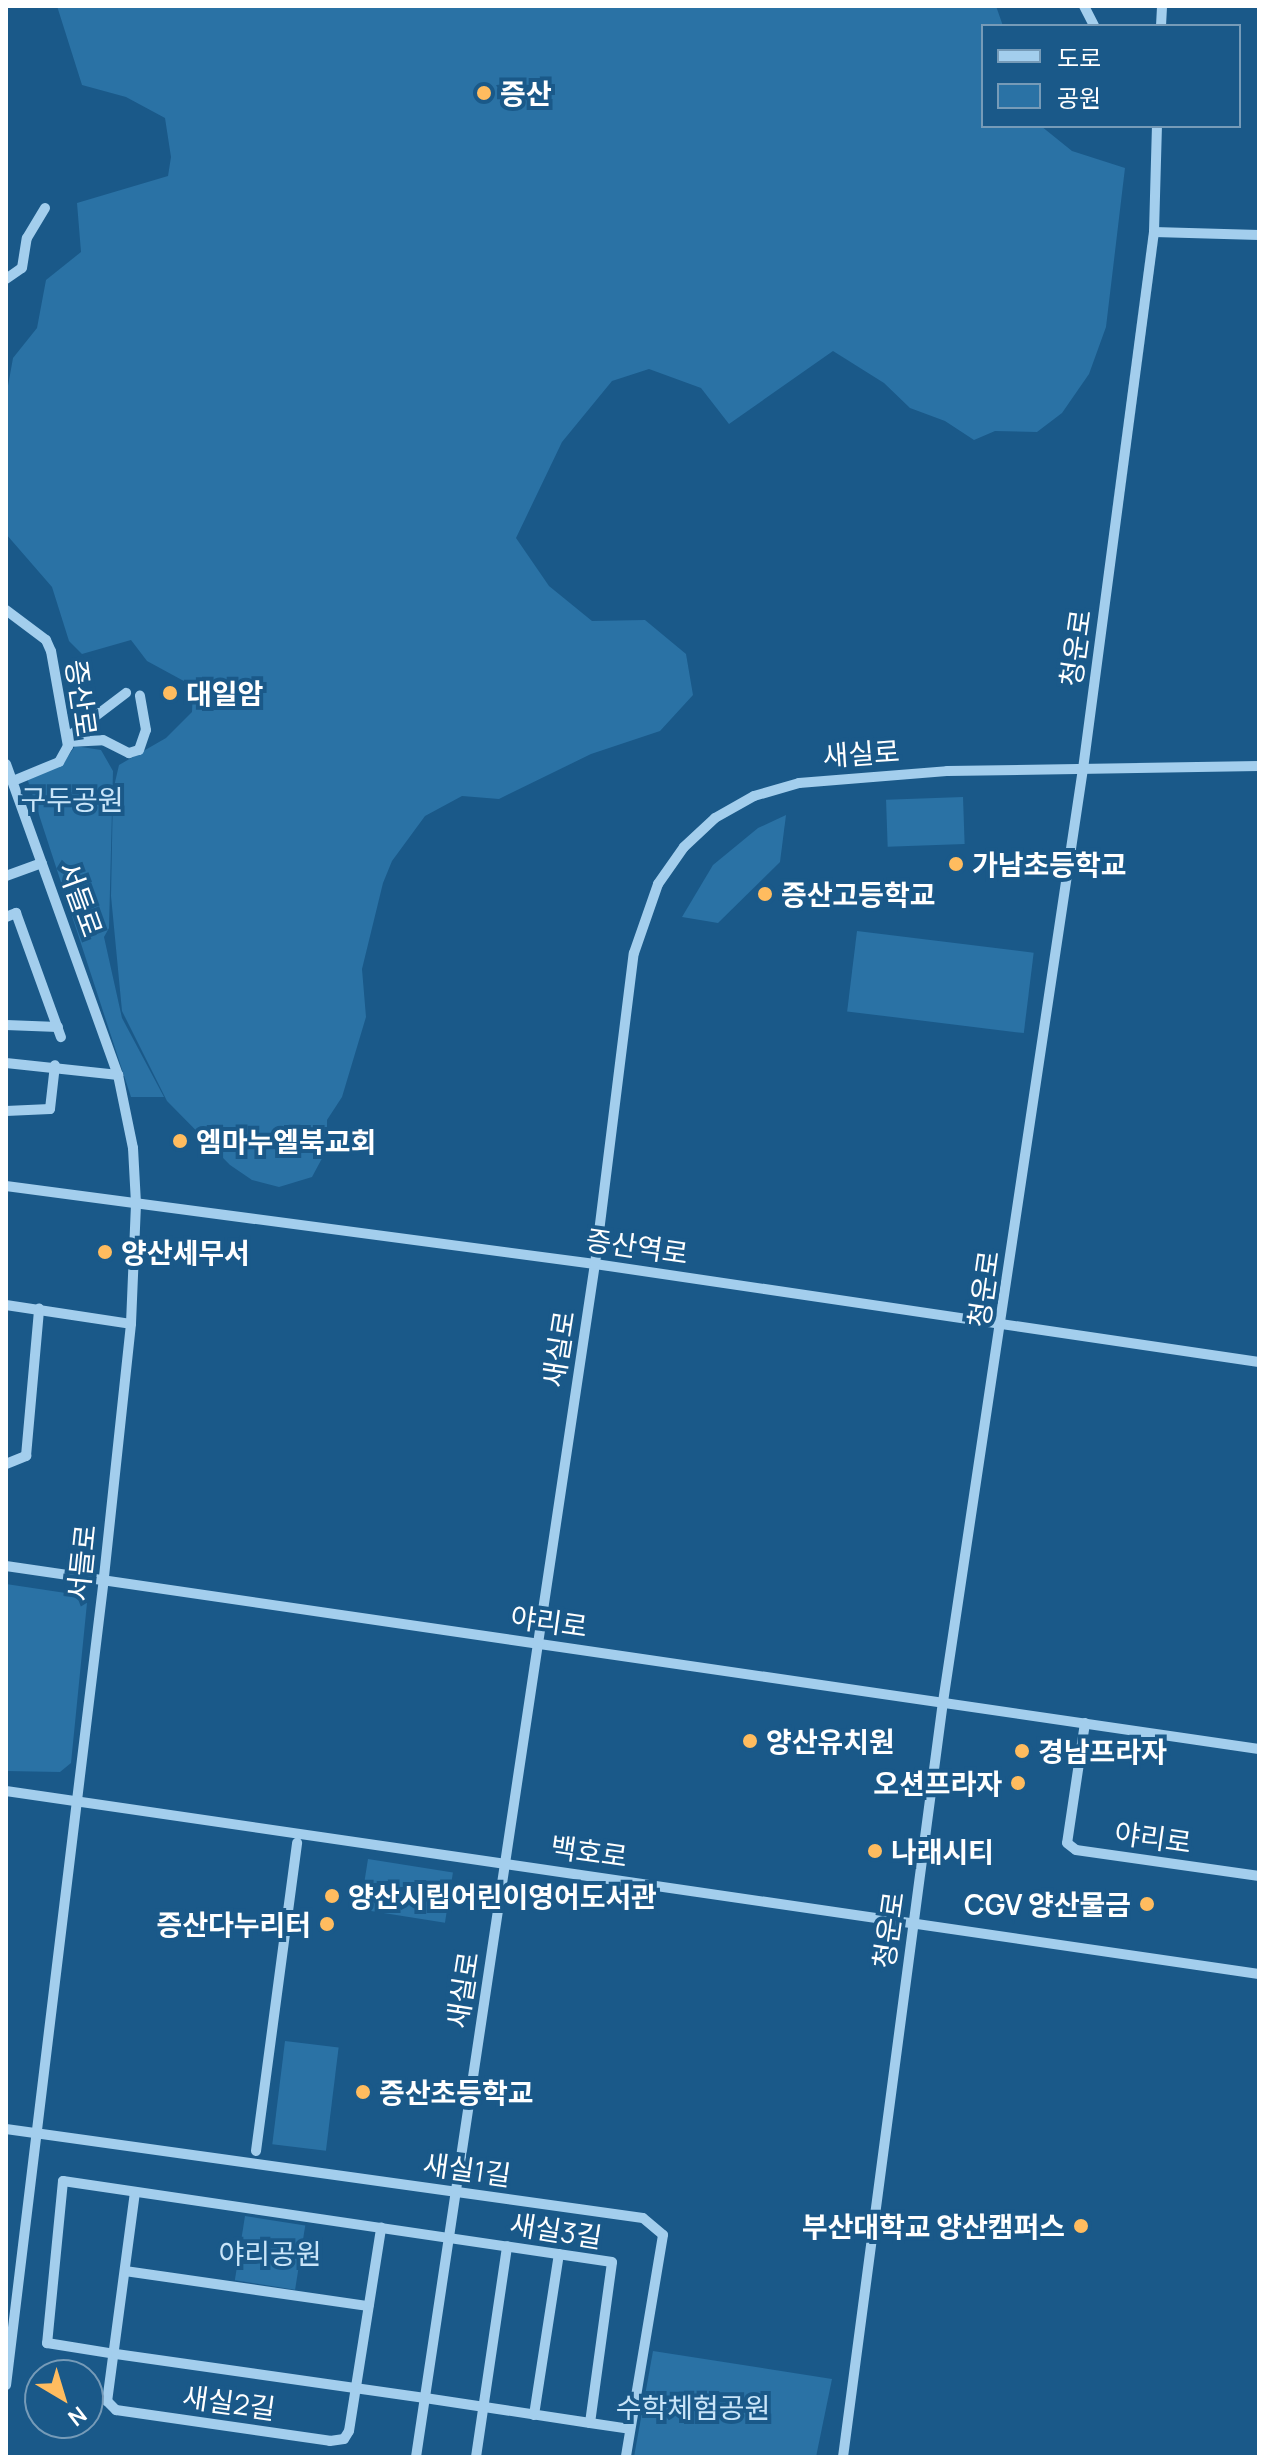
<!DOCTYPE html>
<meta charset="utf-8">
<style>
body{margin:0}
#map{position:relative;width:1265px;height:2463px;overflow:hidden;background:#1a5989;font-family:Manrope,"Noto Sans KR",sans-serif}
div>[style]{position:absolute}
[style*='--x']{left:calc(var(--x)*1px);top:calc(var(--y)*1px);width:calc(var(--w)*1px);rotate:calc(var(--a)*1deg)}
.green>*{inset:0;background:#2a72a5;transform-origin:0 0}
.minor>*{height:10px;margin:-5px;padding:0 5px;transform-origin:5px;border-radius:5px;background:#a3ceed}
.dots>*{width:22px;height:22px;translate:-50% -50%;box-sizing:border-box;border:4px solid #1a5989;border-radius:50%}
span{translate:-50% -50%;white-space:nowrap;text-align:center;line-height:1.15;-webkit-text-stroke:8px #1a5989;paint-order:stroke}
.poi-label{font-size:28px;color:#fff;font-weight:700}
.left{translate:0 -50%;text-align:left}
.right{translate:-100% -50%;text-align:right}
.street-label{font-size:28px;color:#fff}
.park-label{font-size:28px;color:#c9e5f9}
.frame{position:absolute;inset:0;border:8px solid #fff;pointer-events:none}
.legend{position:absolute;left:981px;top:24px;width:260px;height:104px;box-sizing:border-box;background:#1a5989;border:2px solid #769bb8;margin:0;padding:10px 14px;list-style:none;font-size:24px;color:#fff}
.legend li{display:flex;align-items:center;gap:16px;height:40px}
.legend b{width:40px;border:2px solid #769bb8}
.north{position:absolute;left:24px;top:2359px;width:80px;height:80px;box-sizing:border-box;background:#1a5989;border:2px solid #769bb8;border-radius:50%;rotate:142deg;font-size:22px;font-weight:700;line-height:32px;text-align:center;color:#fff}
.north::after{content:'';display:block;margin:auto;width:28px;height:36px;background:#ffbc5f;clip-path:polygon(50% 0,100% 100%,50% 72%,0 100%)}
</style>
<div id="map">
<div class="green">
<i style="clip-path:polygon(57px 6px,996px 6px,1003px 26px,983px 26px,983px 126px,1041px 126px,1072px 151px,1125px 168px,1106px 327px,1089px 374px,1062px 413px,1037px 432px,995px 431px,974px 440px,945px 421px,910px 408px,884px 383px,833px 351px,729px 424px,701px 388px,649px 369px,612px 381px,562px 442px,516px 538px,549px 586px,592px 621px,645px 620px,686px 654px,693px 695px,660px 731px,591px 754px,499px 799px,462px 796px,425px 816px,392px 861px,383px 883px,362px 969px,366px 1017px,342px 1097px,327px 1120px,327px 1149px,312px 1177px,279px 1187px,252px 1180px,230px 1165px,167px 1101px,122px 1011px,111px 896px,113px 791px,119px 765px,166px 738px,192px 712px,193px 686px,147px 661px,131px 640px,82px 654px,69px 641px,52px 587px,6px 534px,6px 397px,13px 358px,37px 328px,46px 280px,81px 252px,77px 203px,168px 176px,171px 157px,165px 118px,126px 97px,82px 85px)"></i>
<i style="clip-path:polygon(75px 746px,101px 750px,113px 771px,109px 928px,104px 937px,122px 1018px,164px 1097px,131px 1097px,27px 778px,63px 764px)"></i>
<i style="left:963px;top:797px;width:47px;height:77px;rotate:88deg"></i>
<i style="clip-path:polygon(786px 815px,780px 862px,718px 923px,682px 917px,713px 865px,758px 828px)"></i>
<i style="left:857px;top:931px;width:178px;height:81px;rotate:7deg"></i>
<i style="clip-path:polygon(6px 1584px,79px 1595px,87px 1603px,71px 1763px,60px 1772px,6px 1771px)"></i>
<i style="left:368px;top:1859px;width:86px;height:51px;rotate:9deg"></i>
<i style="left:285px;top:2041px;width:54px;height:104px;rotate:7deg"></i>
<i style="left:245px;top:2216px;width:61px;height:65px;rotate:9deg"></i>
<i style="clip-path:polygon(653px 2351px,832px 2379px,816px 2457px,634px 2457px)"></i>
</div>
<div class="minor">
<i style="--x:1084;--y:6;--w:22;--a:63"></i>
<i style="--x:1161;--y:26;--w:20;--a:-87"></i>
<i style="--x:1154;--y:232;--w:105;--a:1.6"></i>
<i style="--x:6;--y:279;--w:19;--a:-35"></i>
<i style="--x:22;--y:268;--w:30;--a:-81"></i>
<i style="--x:27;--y:238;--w:35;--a:-59"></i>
<i style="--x:6;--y:610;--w:50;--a:36.9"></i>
<i style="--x:46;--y:640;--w:12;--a:66"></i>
<i style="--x:51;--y:651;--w:97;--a:79.9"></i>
<i style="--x:68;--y:746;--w:18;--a:119"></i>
<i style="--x:59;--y:762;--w:50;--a:157.6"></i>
<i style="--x:68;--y:737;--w:73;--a:-37.2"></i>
<i style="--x:68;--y:742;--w:35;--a:-3"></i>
<i style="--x:103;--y:740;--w:29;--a:27"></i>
<i style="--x:129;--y:753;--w:10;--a:-17"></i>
<i style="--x:139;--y:750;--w:21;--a:-71"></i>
<i style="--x:146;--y:730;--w:35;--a:-100"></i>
<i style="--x:6;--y:764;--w:331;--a:70.2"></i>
<i style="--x:118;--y:1075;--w:75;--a:78.4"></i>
<i style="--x:133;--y:1148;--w:56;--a:86.9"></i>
<i style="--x:136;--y:1204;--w:120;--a:92.4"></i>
<i style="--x:131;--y:1324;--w:255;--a:96.1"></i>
<i style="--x:104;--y:1578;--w:813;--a:96.92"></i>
<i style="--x:6;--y:876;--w:38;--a:-20"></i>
<i style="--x:6;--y:917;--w:11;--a:-22"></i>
<i style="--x:16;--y:913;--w:132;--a:70.1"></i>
<i style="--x:6;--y:1025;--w:52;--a:2.2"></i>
<i style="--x:6;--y:1063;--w:113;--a:6.1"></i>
<i style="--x:6;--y:1111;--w:44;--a:-2.6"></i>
<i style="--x:50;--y:1109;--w:44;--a:-83.5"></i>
<i style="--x:6;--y:1186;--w:594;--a:7.54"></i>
<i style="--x:595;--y:1264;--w:671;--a:8.4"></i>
<i style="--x:6;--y:1305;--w:126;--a:8.6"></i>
<i style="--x:6;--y:1464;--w:22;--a:-22"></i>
<i style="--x:26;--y:1456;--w:148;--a:-84.9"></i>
<i style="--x:6;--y:1566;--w:1266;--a:8.31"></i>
<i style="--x:1085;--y:1723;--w:121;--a:98.5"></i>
<i style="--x:1067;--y:1843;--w:11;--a:38"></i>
<i style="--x:1076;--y:1850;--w:185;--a:8.1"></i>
<i style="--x:6;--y:1791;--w:1266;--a:8.31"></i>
<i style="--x:6;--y:2129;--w:643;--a:7.95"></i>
<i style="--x:643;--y:2218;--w:26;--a:40"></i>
<i style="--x:663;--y:2235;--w:225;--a:99.5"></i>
<i style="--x:256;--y:2151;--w:311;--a:-82.4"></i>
<i style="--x:135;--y:2192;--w:211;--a:97.6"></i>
<i style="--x:107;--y:2401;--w:13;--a:45"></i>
<i style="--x:116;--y:2410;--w:216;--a:8.2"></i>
<i style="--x:330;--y:2441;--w:14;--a:-8"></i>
<i style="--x:344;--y:2439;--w:9;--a:-58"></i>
<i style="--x:349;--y:2431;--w:206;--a:-81"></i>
<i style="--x:125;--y:2271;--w:246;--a:8.2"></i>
<i style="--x:534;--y:2415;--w:163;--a:-81.2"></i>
<i style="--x:590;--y:2423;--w:162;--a:-82.2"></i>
<i style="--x:612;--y:2262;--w:555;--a:-171.61"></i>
<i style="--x:63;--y:2181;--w:163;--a:95.6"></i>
<i style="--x:47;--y:2343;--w:70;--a:9.1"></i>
<i style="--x:116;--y:2354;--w:312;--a:8.1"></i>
<i style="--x:425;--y:2398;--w:167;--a:8.6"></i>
<i style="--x:590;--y:2423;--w:40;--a:8.5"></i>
<i style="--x:416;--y:2457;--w:1206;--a:-81.47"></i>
<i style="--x:595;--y:1264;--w:313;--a:-82.9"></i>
<i style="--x:634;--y:953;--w:73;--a:-70.8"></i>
<i style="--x:658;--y:884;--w:45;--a:-54.9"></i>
<i style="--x:684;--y:847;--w:42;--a:-43.1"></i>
<i style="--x:715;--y:818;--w:45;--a:-29.4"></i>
<i style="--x:754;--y:796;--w:47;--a:-16.1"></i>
<i style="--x:799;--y:783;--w:148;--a:-4.6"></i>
<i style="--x:947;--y:771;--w:312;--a:-0.9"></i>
<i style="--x:476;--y:2457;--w:213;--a:-81.6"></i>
<i style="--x:843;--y:2457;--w:762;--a:-82.46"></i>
<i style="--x:943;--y:1702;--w:943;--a:-81.47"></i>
<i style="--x:1083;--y:769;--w:542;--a:-82.47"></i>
<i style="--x:1154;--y:232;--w:106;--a:-88.4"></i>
</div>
<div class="dots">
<i style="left:484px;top:93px;background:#ffbc5f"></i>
<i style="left:170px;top:693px;background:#ffbc5f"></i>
<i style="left:956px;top:864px;background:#ffbc5f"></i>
<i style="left:765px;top:894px;background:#ffbc5f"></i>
<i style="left:180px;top:1141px;background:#ffbc5f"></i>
<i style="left:105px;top:1252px;background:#ffbc5f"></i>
<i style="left:750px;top:1741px;background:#ffbc5f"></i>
<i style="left:1022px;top:1751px;background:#ffbc5f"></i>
<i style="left:1018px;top:1783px;background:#ffbc5f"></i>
<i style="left:875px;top:1851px;background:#ffbc5f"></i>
<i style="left:332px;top:1896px;background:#ffbc5f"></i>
<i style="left:1147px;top:1904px;background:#ffbc5f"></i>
<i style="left:327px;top:1924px;background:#ffbc5f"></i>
<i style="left:363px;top:2092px;background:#ffbc5f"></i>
<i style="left:1081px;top:2226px;background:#ffbc5f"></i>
</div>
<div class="poi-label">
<span class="left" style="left:500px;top:93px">증산</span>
<span class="left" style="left:186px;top:693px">대일암</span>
<span class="left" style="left:972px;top:864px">가남초등학교</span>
<span class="left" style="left:781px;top:894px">증산고등학교</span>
<span class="left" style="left:196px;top:1141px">엠마누엘북교회</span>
<span class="left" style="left:121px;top:1252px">양산세무서</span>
<span class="left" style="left:766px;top:1741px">양산유치원</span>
<span class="left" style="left:1038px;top:1751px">경남프라자</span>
<span class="right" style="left:1002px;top:1783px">오션프라자</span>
<span class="left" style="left:891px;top:1851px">나래시티</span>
<span class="left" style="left:348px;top:1896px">양산시립어린이영어도서관</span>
<span class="right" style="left:1131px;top:1904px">CGV 양산물금</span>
<span class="right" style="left:311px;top:1924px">증산다누리터</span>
<span class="left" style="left:379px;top:2092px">증산초등학교</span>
<span class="right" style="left:1065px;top:2226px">부산대학교 양산캠퍼스</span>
</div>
<div class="street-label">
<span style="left:1075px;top:648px;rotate:-82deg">청운로</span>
<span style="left:82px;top:698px;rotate:82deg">증산로</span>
<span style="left:861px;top:753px;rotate:-4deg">새실로</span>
<span style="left:81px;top:899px;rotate:70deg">서들로</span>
<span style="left:637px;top:1246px;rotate:8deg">증산역로</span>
<span style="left:983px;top:1289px;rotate:-82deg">청운로</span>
<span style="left:558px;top:1349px;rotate:-81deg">새실로</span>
<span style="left:81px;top:1563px;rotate:-84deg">서들로</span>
<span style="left:549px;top:1621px;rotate:8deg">야리로</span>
<span style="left:1153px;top:1837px;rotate:8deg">야리로</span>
<span style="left:589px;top:1851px;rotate:8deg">백호로</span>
<span style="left:888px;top:1930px;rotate:-82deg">청운로</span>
<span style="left:462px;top:1990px;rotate:-81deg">새실로</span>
<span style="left:467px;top:2169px;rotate:8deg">새실1길</span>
<span style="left:556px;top:2230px;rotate:9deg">새실3길</span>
<span style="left:229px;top:2402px;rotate:8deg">새실2길</span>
</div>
<div class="park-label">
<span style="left:72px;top:799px">구두공원</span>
<span style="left:270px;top:2253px">야리공원</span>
<span style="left:693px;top:2407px">수학체험공원</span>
</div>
<div class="frame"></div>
<ul class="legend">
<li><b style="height:10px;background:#a3ceed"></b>도로</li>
<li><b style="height:22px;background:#2a72a5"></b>공원</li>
</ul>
<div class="north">N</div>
</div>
